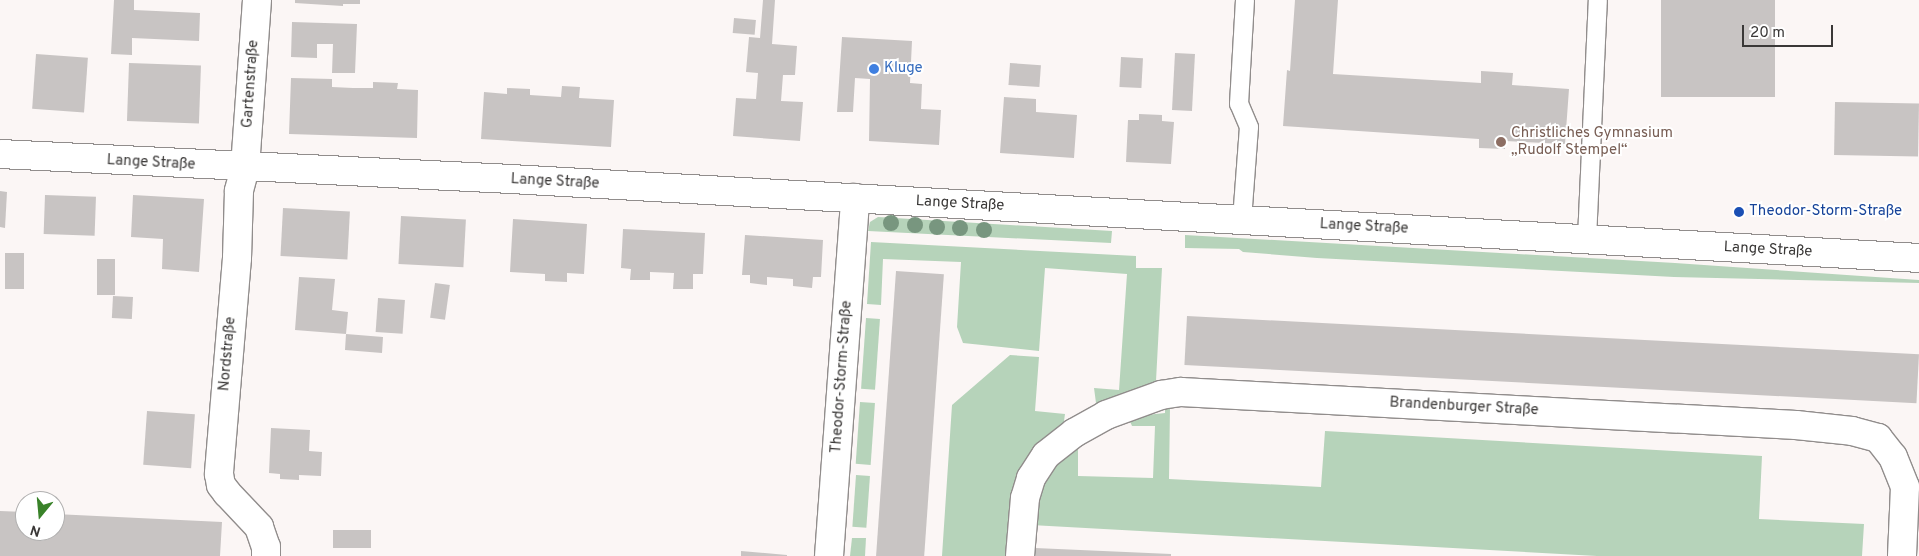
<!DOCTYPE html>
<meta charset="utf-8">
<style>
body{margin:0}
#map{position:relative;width:1919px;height:556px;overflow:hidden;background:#fbf6f5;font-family:Overpass,sans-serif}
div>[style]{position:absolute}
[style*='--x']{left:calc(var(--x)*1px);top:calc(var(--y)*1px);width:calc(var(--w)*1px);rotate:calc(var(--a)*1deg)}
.green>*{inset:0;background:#b6d3ba;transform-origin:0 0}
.building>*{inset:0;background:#c8c4c3;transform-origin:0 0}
.roads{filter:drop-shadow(1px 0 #918d8c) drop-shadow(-1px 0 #918d8c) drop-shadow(0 1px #918d8c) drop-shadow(0 -1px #918d8c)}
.service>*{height:18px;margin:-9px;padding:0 9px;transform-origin:9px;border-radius:9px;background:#fff}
.minor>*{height:28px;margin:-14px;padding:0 14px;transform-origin:14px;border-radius:14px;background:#fff}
.tertiary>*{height:28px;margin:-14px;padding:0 14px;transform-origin:14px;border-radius:14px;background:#fff}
.trees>*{width:16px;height:16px;margin:-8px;border-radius:50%;background:#78967f}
.dots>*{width:14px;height:14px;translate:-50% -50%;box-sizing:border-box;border:2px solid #fff;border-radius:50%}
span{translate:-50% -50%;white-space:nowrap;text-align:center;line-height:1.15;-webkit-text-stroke:4px #fff;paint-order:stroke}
.shop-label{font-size:15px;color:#366cbe}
.left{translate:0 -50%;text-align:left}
.street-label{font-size:15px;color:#3a3837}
.education-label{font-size:15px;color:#785e54}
.transit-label{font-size:15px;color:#164399}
.north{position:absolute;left:15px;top:491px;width:50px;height:50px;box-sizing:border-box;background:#fff;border:1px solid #b0afaf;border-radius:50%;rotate:197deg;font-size:14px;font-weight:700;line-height:20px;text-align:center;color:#3a3837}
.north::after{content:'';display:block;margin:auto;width:18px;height:22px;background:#398229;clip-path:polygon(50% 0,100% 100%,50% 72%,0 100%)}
.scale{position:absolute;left:1742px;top:25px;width:91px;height:22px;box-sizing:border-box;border:2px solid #3a3837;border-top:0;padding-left:6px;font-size:15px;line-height:18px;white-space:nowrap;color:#3a3837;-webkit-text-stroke:4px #fff;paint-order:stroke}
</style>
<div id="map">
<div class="green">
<i style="clip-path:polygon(878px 217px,1112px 231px,1111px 243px,868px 231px,870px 222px)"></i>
<i style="clip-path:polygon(1185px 235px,1675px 263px,1919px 280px,1919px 283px,1674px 277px,1317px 258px,1243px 252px,1239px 249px,1185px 248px)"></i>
<i style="clip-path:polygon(871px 242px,1136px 256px,1136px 268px,1162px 268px,1156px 381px,1152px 389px,1103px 407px,1096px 403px,1094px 388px,1119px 390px,1127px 274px,1045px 268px,1039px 351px,963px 343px,957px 327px,961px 262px,883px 259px,881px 305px,867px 304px)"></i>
<i style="left:866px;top:318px;width:14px;height:71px;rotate:4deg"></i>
<i style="clip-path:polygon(1010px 355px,1039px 357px,1035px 411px,1065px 414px,1063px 428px,1032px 451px,1014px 484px,1011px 556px,942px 556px,952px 405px)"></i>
<i style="clip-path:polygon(1165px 401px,1170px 407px,1169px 479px,1321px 487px,1325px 431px,1762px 456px,1759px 519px,1864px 524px,1862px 556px,1597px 556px,1031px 525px,1040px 472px,1078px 443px,1078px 476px,1153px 478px,1155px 426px,1132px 426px,1128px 417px,1165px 413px)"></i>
<i style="left:860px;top:402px;width:15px;height:62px;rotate:4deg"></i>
<i style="left:856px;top:475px;width:14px;height:52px;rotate:4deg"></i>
<i style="clip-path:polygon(852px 538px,866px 538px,865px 556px,850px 556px)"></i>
</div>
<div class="building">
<i style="clip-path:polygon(114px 0,134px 0,134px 10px,200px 13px,199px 41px,132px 38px,132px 55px,111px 54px)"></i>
<i style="clip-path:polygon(295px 0,360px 0,360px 4px,343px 4px,343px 6px,295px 3px)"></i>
<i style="clip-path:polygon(763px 0,775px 0,772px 44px,797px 46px,795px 75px,783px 75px,781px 101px,803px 102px,800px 141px,733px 136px,736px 98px,756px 99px,758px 73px,746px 72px,749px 37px,760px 38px)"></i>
<i style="clip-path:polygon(1295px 0,1338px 0,1333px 74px,1481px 83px,1481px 71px,1513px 73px,1512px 85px,1569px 89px,1565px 144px,1505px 141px,1505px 149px,1479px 148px,1479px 139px,1283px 126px,1287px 70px,1290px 71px)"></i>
<i style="left:1661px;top:0;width:114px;height:97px"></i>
<i style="left:734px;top:18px;width:22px;height:15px;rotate:5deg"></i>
<i style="clip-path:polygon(292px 22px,357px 24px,355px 73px,332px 73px,333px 44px,317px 44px,317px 58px,291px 57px)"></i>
<i style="clip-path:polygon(842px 37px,912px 41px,910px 83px,922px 84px,921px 109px,941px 110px,939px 145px,869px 141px,870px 79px,855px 78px,853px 112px,837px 112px)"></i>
<i style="left:1175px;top:53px;width:20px;height:57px;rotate:3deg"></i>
<i style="left:36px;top:54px;width:52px;height:55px;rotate:4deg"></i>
<i style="left:1121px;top:57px;width:22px;height:30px;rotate:3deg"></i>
<i style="left:129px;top:63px;width:72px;height:58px;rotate:2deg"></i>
<i style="left:1010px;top:63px;width:31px;height:22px;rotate:4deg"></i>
<i style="clip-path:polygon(291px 78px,332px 79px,332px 87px,353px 88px,373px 88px,373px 82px,398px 83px,397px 89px,418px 90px,417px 138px,289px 134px)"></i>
<i style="clip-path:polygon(562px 86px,580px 87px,579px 98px,614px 100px,611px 147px,481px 139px,484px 92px,507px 94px,507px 88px,530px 89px,530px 95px,561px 97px)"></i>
<i style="clip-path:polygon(1004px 97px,1036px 99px,1036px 112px,1077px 115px,1074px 158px,1000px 153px)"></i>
<i style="left:1835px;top:102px;width:84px;height:53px;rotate:1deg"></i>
<i style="clip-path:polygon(1139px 114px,1162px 115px,1162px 121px,1174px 122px,1171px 164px,1126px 162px,1128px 120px,1139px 120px)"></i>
<i style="clip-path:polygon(0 191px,7px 192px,5px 228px,0 227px)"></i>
<i style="left:45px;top:195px;width:51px;height:39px;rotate:2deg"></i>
<i style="clip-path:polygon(133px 195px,204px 199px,199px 272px,162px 269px,163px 239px,131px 237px)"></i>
<i style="left:283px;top:208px;width:67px;height:48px;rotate:3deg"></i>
<i style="left:401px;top:216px;width:65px;height:48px;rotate:3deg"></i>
<i style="clip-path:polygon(513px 219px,587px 224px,584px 274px,567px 273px,567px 282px,545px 281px,545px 274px,510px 272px)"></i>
<i style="clip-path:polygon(623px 229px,705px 233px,703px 274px,693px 274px,693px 289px,673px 289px,674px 273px,650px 272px,650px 280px,630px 280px,631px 269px,621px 268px)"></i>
<i style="clip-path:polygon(745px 235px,823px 240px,821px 277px,813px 277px,812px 288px,793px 286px,793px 279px,767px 277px,767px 285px,750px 283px,750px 275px,742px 275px)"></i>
<i style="left:5px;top:253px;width:19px;height:36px"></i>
<i style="left:97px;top:259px;width:18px;height:36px"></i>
<i style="left:896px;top:271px;width:48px;height:286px;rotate:4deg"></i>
<i style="clip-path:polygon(299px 277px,335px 279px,332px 310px,348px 312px,346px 334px,383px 337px,382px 353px,345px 350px,346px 334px,295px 330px)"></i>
<i style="left:435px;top:283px;width:15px;height:35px;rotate:8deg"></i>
<i style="left:113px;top:296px;width:20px;height:22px;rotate:3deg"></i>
<i style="left:378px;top:298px;width:27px;height:34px;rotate:4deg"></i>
<i style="left:1187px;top:316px;width:733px;height:49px;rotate:3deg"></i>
<i style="left:147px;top:411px;width:48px;height:54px;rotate:4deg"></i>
<i style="clip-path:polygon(271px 428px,310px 430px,309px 451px,322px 452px,321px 476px,299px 475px,299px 480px,280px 479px,280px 474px,269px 473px)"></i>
<i style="clip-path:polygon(0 511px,25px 512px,25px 531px,55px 531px,55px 514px,222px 522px,220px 556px,0 556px)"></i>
<i style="left:333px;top:530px;width:38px;height:18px"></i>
<i style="clip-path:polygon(1035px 548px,1171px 554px,1171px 556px,1035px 556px)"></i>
<i style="clip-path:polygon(741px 551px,787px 555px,787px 556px,741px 556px)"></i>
</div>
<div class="roads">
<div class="service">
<i style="--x:1242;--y:220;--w:93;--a:-85.7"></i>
<i style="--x:1249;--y:127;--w:25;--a:-113"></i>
<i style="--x:1239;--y:104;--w:104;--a:-86.7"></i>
<i style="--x:1587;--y:239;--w:239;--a:-87.4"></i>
</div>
<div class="minor">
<i style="--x:257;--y:0;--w:168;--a:94.1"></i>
<i style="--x:245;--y:168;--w:24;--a:105"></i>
<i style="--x:239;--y:191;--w:67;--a:91.7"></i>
<i style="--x:237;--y:258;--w:217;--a:94.8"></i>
<i style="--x:219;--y:474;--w:11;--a:80"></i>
<i style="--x:221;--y:485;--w:10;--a:53"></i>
<i style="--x:227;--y:493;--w:47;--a:46.7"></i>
<i style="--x:259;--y:527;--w:21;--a:71"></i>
<i style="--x:266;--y:547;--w:9;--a:90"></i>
<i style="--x:829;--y:556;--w:359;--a:-85.8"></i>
<i style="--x:1020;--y:556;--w:58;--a:-85.1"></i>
<i style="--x:1025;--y:498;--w:21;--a:-73"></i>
<i style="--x:1031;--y:478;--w:27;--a:-57"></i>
<i style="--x:1046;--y:455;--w:36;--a:-38"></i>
<i style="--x:1074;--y:433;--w:37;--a:-29"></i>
<i style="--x:1106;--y:415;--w:59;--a:-20"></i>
<i style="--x:1161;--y:395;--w:20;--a:-9"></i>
<i style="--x:1181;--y:392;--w:616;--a:3.07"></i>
<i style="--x:1796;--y:425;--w:56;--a:6.1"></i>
<i style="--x:1852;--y:431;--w:27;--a:15"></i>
<i style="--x:1878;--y:438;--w:24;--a:52"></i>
<i style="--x:1893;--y:457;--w:32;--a:68"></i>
<i style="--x:1905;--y:487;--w:69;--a:92.5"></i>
</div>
<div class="tertiary">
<i style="--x:0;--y:154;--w:512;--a:2.8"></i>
<i style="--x:511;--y:179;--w:1410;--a:3.21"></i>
</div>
</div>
<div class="trees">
<i style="left:891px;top:223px"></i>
<i style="left:915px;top:225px"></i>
<i style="left:937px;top:227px"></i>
<i style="left:960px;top:228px"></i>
<i style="left:984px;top:230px"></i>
</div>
<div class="dots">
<i style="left:874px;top:69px;background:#3f7fe0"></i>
<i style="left:1501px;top:142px;background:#8d6e63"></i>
<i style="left:1739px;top:212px;background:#1a4fb4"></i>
</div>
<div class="shop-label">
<span class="left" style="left:884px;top:69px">Kluge</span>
</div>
<div class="street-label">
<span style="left:251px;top:84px;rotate:-86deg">Gartenstraße</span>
<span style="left:151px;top:163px;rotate:3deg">Lange Straße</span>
<span style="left:555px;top:182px;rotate:3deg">Lange Straße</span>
<span style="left:960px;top:204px;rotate:3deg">Lange Straße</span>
<span style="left:1364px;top:227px;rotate:3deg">Lange Straße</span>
<span style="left:1768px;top:250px;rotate:3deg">Lange Straße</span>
<span style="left:228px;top:354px;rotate:-85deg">Nordstraße</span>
<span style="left:842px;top:377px;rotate:-86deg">Theodor-Storm-Straße</span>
<span style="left:1464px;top:407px;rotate:3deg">Brandenburger Straße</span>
</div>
<div class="education-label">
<span class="left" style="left:1511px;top:142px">Christliches Gymnasium<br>„Rudolf Stempel“</span>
</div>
<div class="transit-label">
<span class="left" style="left:1749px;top:212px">Theodor-Storm-Straße</span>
</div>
<div class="north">N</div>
<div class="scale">20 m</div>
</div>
